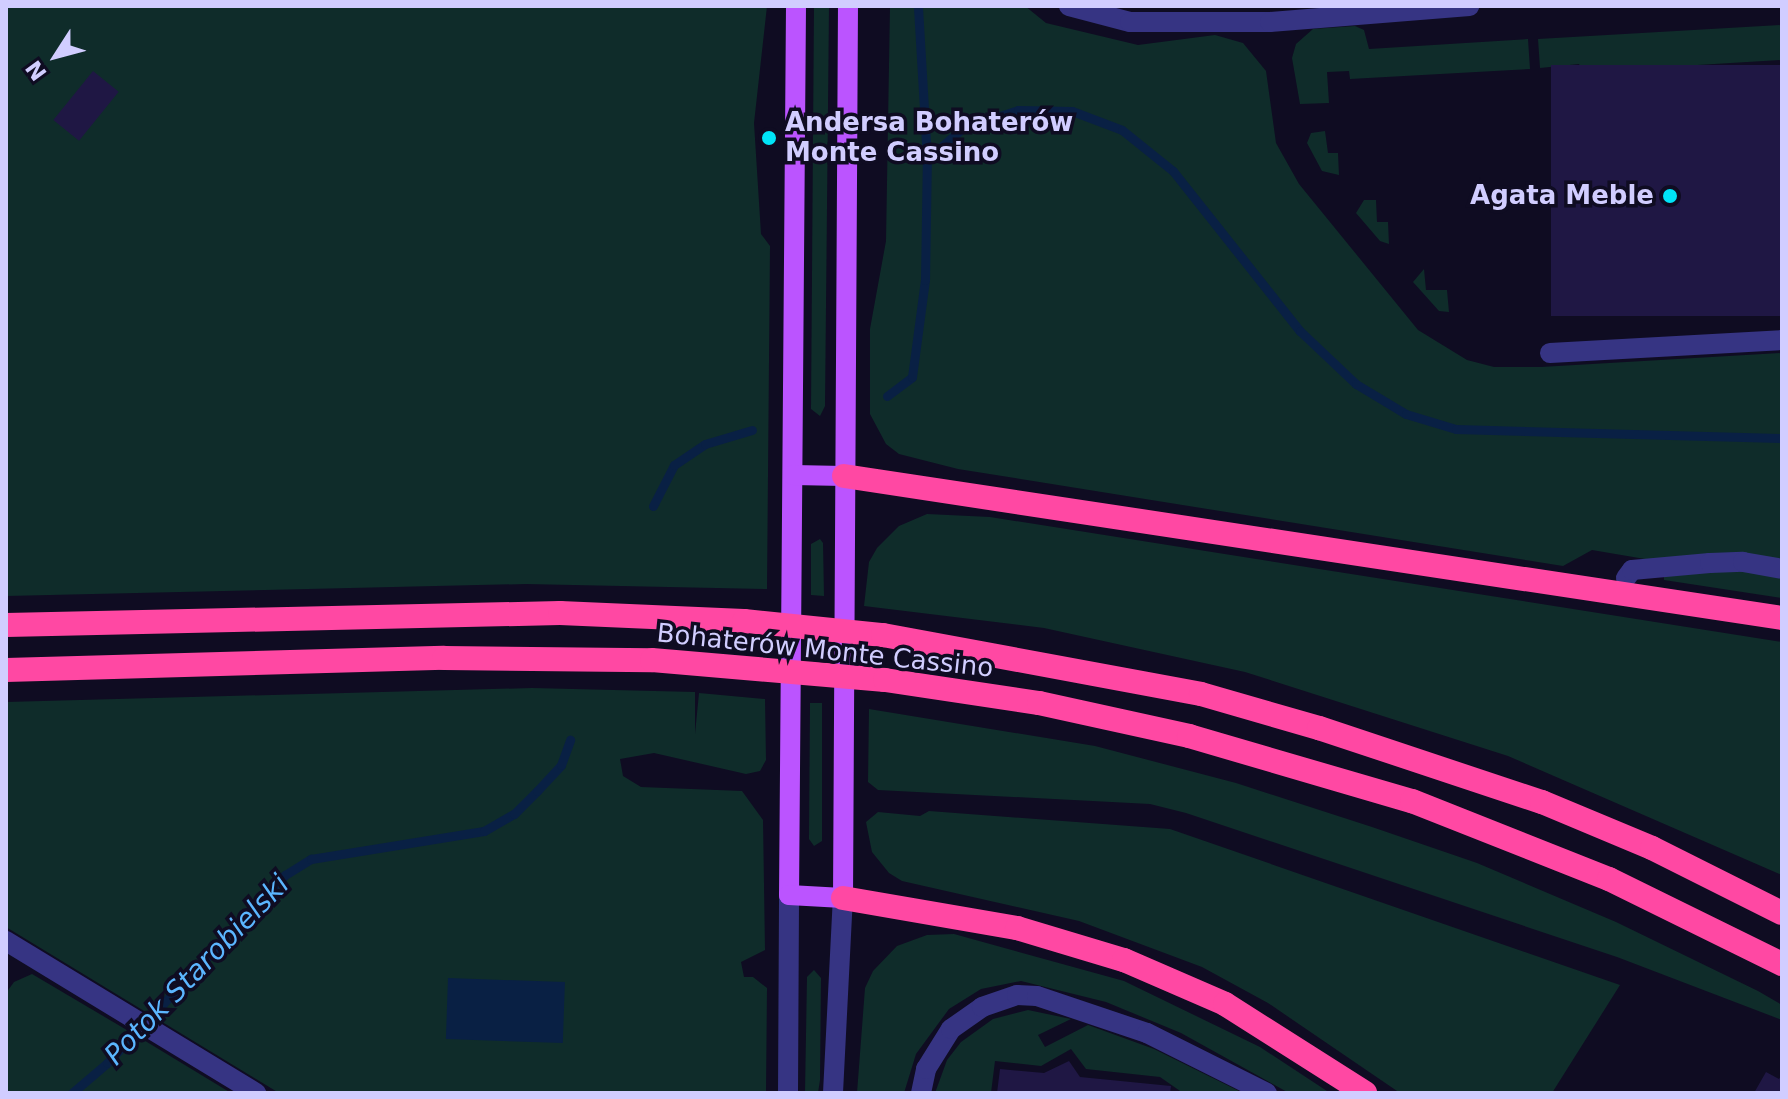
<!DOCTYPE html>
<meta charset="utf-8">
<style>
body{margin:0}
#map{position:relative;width:1788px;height:1099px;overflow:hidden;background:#0f0c22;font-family:"DejaVu Sans",sans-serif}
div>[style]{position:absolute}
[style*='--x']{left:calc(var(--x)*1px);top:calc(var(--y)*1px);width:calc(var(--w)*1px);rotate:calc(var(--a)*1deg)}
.green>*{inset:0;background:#0f2c2a}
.water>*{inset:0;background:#092044;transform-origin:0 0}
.stream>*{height:9px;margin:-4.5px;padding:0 4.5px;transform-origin:4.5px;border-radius:4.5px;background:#092044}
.building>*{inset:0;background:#1f1744;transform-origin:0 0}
.minor>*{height:20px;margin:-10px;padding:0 10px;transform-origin:10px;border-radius:10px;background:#363483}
.major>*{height:20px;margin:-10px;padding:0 10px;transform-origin:10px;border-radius:10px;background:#bb54ff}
.highway>*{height:24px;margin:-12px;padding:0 12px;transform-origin:12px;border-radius:12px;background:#ff48a3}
.dots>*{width:22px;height:22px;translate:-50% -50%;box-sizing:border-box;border:4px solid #0f0c22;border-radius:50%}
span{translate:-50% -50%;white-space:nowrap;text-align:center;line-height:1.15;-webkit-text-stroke:7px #0f0c22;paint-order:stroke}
.poi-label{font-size:26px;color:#d1cdff;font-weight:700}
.left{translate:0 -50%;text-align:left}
.right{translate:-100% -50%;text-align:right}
.street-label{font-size:26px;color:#d1cdff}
.water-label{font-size:28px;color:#5bb6ff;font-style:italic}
.frame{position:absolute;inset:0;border:8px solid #d1cdff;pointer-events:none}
.north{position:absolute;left:16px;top:16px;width:80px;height:80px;-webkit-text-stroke:6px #0f0c22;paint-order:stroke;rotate:234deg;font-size:22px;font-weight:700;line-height:32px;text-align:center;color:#d1cdff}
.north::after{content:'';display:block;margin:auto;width:28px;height:36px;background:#d1cdff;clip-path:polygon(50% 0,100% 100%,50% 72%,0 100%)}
</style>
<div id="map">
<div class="green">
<i style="clip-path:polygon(6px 6px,767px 6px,754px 123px,761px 234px,770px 246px,767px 589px,526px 584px,6px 596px)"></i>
<i style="clip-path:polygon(814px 6px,829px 6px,825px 406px,820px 416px,811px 409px)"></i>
<i style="clip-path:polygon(890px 6px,1025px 6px,1046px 23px,1138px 45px,1215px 35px,1243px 43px,1266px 71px,1276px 143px,1299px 184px,1418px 330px,1467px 360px,1494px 367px,1541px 367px,1782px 353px,1782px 560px,1645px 559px,1592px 550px,1563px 566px,958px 469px,899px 454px,886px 444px,870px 414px,870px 329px,886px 241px)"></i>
<i style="clip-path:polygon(1782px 25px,1782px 60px,1582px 72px,1579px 64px,1540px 68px,1538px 39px)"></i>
<i style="clip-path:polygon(1355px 26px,1364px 30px,1369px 49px,1528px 39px,1530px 69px,1350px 79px,1349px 71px,1327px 72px,1329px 103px,1300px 104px,1292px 58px,1296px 44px,1313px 29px)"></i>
<i style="clip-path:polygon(1325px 131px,1328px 153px,1338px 153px,1339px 175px,1322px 171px,1307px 143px,1311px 133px)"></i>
<i style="clip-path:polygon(1364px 200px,1376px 200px,1377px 222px,1388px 222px,1389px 244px,1380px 241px,1356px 213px)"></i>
<i style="clip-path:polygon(1424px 269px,1426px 290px,1447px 290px,1449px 312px,1439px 311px,1413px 282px)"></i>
<i style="clip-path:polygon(927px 514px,990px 517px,1782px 642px,1782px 875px,1508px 756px,1245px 672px,1044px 628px,864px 606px,869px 562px,877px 548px,899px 526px)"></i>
<i style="clip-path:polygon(820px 539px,823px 543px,824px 596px,811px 595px,811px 544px)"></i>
<i style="clip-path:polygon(1736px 570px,1782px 576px,1782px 598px,1664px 580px,1664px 575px)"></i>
<i style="clip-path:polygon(532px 688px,695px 692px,695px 734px,699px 693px,765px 699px,766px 760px,760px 771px,746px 774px,654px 753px,620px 759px,623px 776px,641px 787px,742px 791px,763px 820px,765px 950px,741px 962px,744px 977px,753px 977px,767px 988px,766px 1093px,279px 1093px,6px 927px,6px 702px)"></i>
<i style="clip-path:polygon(810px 703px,822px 703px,822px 841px,814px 846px,809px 839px)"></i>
<i style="clip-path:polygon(869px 709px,1095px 746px,1236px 783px,1372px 827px,1477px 863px,1616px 922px,1758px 991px,1782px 1005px,1782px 1020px,1617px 957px,1186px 813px,1150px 804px,878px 790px,868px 782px)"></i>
<i style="clip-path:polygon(929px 811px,1170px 829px,1620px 985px,1552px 1093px,1400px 1093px,1268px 1003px,1202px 967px,1079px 921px,902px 881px,889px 873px,872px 852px,866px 822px,878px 812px,920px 816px)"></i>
<i style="clip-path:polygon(954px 934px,1124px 981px,1260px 1047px,1330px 1093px,1289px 1093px,1181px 1033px,1106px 1002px,1021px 981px,981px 989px,949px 1009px,916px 1054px,904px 1093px,857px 1093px,865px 988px,873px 971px,897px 946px,927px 935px)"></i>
<i style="clip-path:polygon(814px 970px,821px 978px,820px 1080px,818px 1093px,805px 1093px,807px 977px)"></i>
<i style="clip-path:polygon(32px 974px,142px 1039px,231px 1093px,6px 1093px,6px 993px,14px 982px)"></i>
<i style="clip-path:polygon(1028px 1010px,1071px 1019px,1038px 1035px,1045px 1047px,1088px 1025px,1154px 1049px,1243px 1093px,1183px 1093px,1160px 1077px,1086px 1069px,1071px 1049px,1041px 1066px,995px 1061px,991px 1093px,935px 1093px,947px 1060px,961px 1042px,993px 1019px)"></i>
</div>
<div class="water">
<i style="left:448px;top:978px;width:117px;height:61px;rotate:2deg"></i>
</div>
<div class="stream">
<i style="--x:927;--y:159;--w:48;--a:-40.7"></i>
<i style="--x:963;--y:128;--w:58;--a:-18.1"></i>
<i style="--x:1018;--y:110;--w:54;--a:1.1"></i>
<i style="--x:1072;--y:111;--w:53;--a:20.8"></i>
<i style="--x:1122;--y:130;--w:65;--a:38.8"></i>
<i style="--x:1173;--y:171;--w:204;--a:51.6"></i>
<i style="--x:1300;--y:331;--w:77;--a:43.4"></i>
<i style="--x:1356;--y:384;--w:58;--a:31"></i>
<i style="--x:1406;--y:414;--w:52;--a:16.7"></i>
<i style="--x:1456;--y:429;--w:326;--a:1.6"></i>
<i style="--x:887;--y:396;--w:31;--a:-37"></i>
<i style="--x:912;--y:377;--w:98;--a:-82.4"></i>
<i style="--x:925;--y:280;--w:121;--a:-89.1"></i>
<i style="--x:927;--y:159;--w:153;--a:-93.4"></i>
<i style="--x:653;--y:506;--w:46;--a:-62.9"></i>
<i style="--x:674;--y:465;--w:37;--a:-34"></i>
<i style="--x:705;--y:444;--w:49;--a:-16.6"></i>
<i style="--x:72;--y:1093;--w:46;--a:-40.6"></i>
<i style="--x:107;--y:1063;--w:259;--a:-46.6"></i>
<i style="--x:285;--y:875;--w:31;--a:-32"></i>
<i style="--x:311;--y:859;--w:175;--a:-9.2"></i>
<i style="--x:484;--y:831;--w:34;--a:-30"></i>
<i style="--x:514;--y:814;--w:33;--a:-45"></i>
<i style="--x:537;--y:791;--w:35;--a:-47"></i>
<i style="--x:561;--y:765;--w:27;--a:-70"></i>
</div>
<div class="building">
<i style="left:1782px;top:65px;width:251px;height:231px;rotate:90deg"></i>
<i style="left:93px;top:71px;width:33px;height:63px;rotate:39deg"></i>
<i style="clip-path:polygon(1069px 1061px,1080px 1077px,1171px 1086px,1170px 1093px,997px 1093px,1000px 1069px,1044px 1073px)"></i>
<i style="clip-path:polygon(1766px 1072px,1779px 1079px,1782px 1074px,1782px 1093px,1754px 1093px)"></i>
</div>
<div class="minor">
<i style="--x:1069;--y:6;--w:63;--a:14.7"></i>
<i style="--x:1130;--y:22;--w:140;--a:0"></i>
<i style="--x:1270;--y:22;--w:200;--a:-4.6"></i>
<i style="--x:1550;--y:353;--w:232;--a:-3.2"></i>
<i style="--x:1626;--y:578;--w:10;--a:-53"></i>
<i style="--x:1632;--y:570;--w:78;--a:-5.1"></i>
<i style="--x:1710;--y:563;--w:33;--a:-2"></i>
<i style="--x:1743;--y:562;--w:40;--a:10"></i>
<i style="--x:6;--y:941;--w:293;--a:31.3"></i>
<i style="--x:788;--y:1093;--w:198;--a:-89.7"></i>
<i style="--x:833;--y:1093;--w:195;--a:-87.1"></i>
<i style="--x:921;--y:1093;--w:25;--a:-78"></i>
<i style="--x:926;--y:1069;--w:47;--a:-58"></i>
<i style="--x:951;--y:1029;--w:38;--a:-35"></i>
<i style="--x:982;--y:1007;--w:37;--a:-19"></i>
<i style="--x:1017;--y:995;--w:20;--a:3"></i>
<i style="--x:1037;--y:996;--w:116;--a:18.6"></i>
<i style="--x:1147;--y:1033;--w:134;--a:26.6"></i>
</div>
<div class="major">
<i style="--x:796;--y:6;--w:889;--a:90.45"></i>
<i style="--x:789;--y:895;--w:54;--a:3.2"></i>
<i style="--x:843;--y:898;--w:892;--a:-89.68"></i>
<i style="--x:793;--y:475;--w:51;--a:1.1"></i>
</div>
<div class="highway">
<i style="--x:844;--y:476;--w:949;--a:8.61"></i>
<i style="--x:6;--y:625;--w:554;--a:-1.24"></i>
<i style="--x:560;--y:613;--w:184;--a:2.5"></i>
<i style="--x:744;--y:621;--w:140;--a:5.8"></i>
<i style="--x:883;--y:635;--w:323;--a:10.5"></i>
<i style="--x:1201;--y:694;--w:123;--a:16.1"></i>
<i style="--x:1319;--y:728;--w:235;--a:18.4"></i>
<i style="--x:1542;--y:802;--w:119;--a:22.7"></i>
<i style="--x:1652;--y:848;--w:145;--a:26.6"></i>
<i style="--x:6;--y:670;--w:438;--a:-1.6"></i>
<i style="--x:444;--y:658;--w:208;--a:0.6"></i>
<i style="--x:652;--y:660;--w:234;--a:4.9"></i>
<i style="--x:885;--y:680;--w:156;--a:8.5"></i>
<i style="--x:1039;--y:703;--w:154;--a:12.4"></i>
<i style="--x:1189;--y:736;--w:232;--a:16.3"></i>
<i style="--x:1412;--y:801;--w:212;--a:21.6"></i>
<i style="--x:1609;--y:879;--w:193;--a:26.2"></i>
<i style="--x:843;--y:898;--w:177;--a:9.8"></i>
<i style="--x:1017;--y:928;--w:112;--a:16.7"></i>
<i style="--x:1124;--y:960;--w:110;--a:23.5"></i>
<i style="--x:1225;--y:1004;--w:166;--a:32.4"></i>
</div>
<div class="dots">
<i style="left:769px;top:138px;background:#00e4f8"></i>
<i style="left:1670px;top:196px;background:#00e4f8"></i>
</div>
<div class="poi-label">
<span class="left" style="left:785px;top:138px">Andersa Bohaterów<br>Monte Cassino</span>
<span class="right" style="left:1654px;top:196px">Agata Meble</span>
</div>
<div class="street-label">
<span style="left:825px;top:651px;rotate:6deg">Bohaterów Monte Cassino</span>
</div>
<div class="water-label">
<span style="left:197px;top:970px;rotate:-46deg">Potok Starobielski</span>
</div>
<div class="frame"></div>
<div class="north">N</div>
</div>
